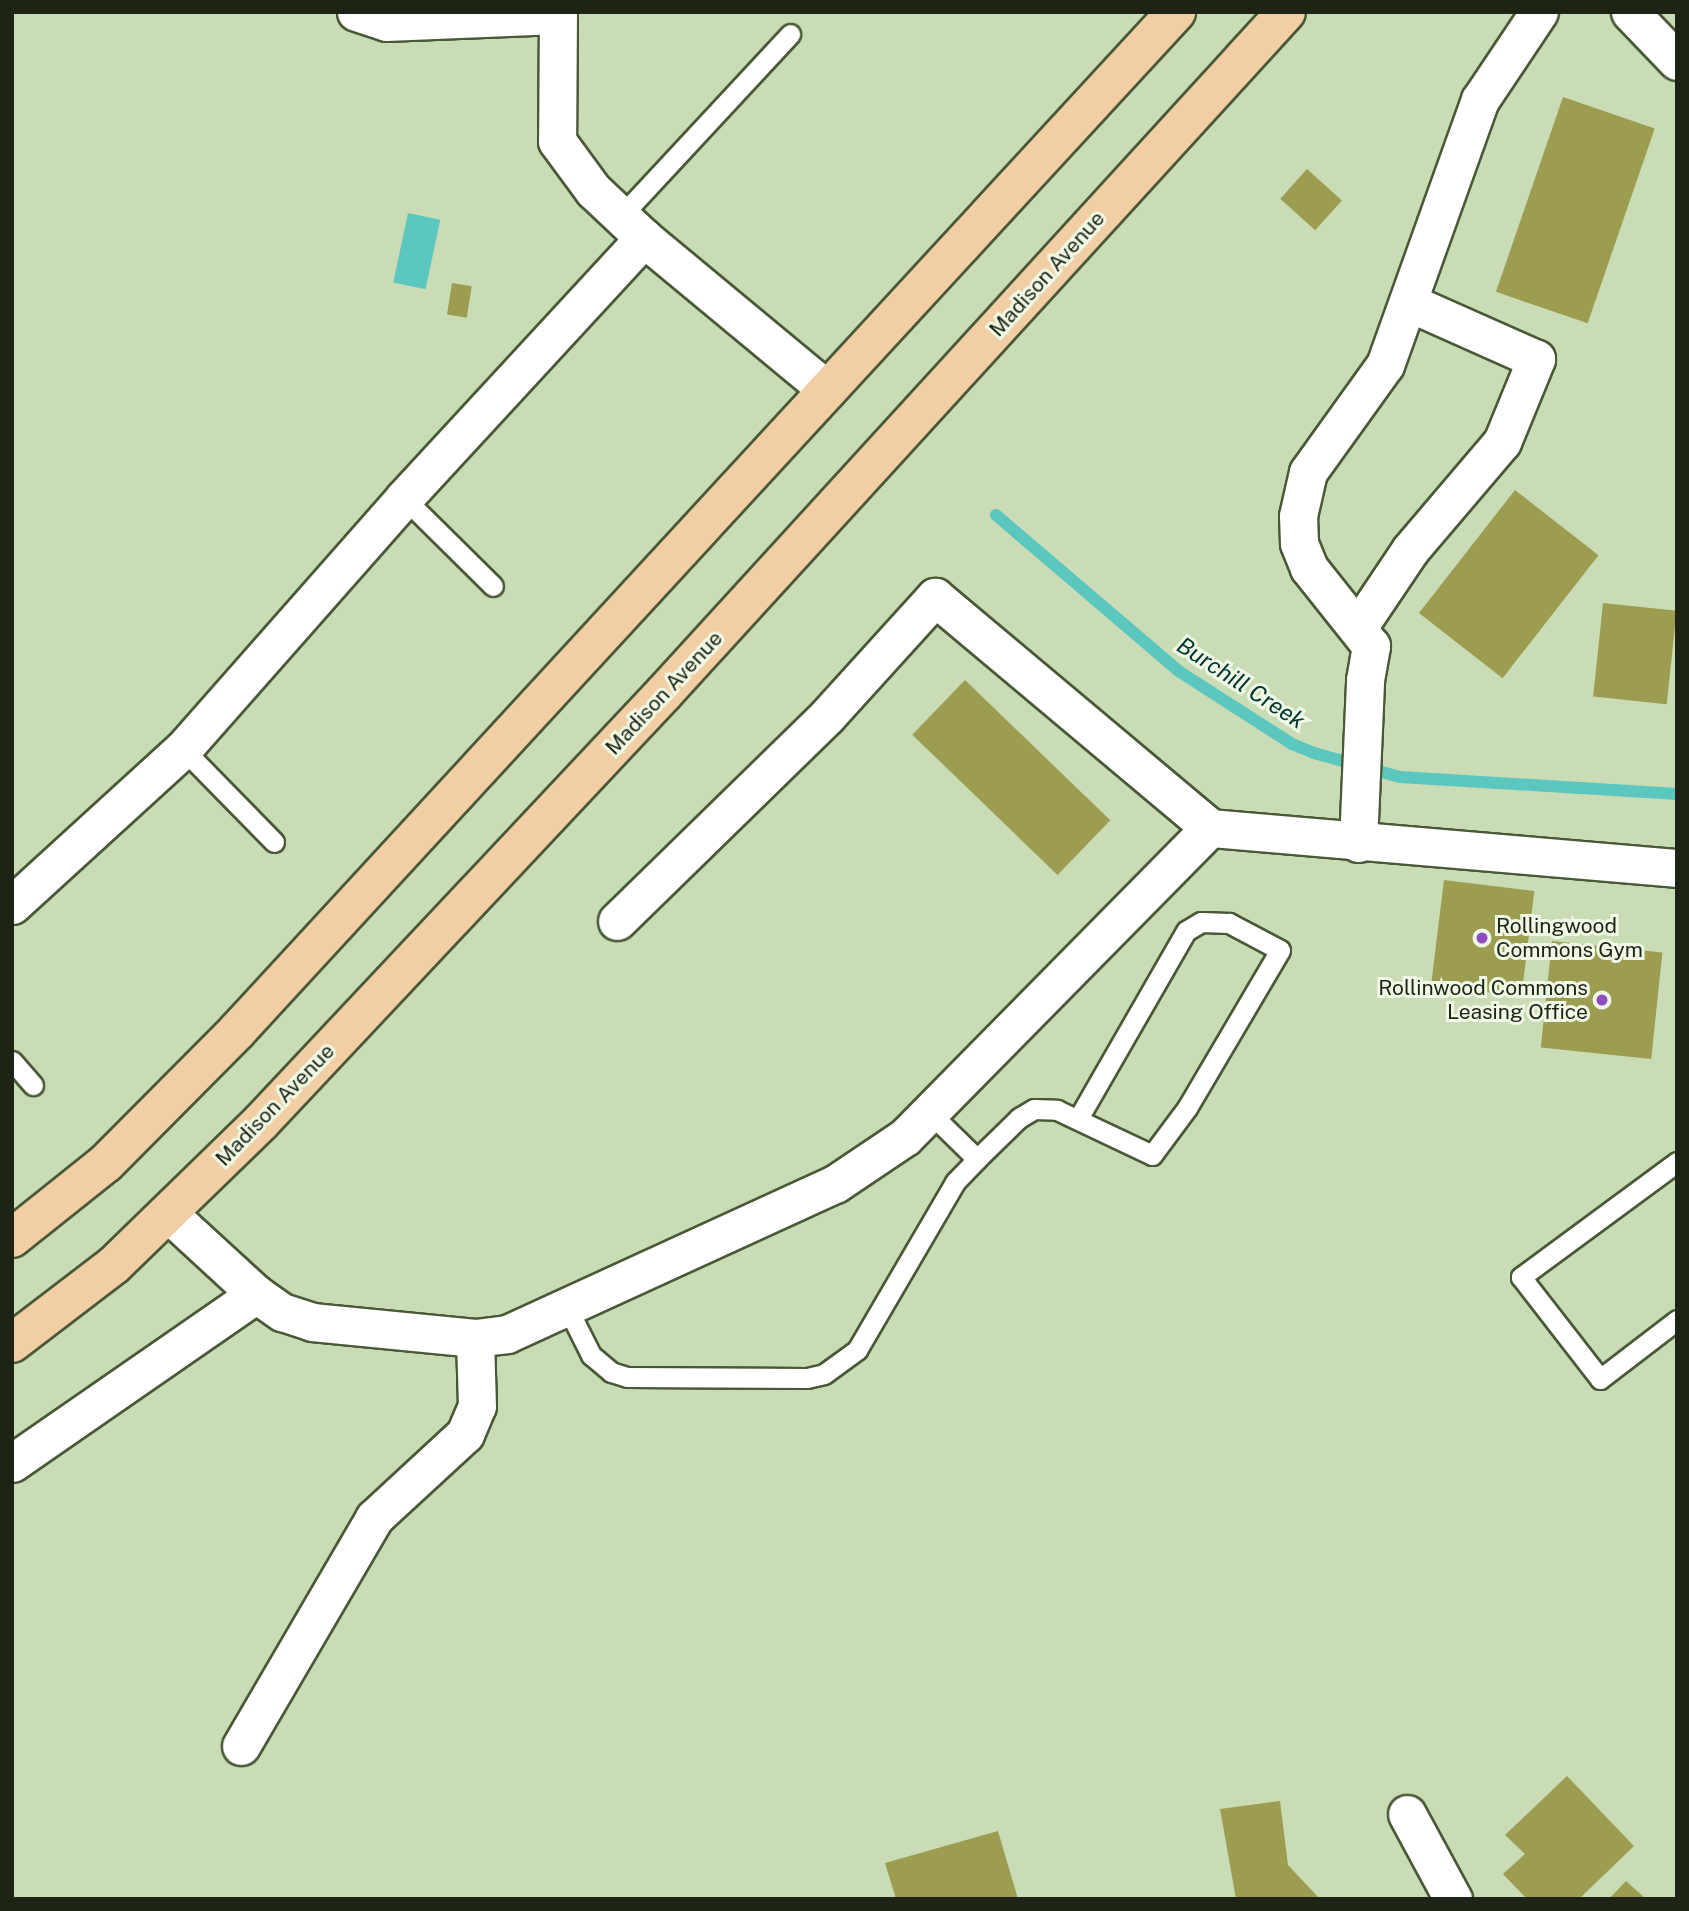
<!DOCTYPE html>
<style>
body{margin:0}
#map{position:relative;width:1689px;height:1911px;overflow:hidden;background:#c9dcb5;font-family:"Public Sans",sans-serif}
div>[style]{position:absolute}
[style*='--x']{left:calc(var(--x)*1px);top:calc(var(--y)*1px);width:calc(var(--w)*1px);rotate:calc(var(--a)*1deg)}
.water>*{inset:0;background:#5bc7bf;transform-origin:0 0}
.stream>*{height:12px;margin:-6px;padding:0 6px;transform-origin:6px;border-radius:6px;background:#5bc7bf}
.building>*{inset:0;background:#9c9d50;transform-origin:0 0}
.roads{filter:drop-shadow(2px 0 #495937) drop-shadow(-2px 0 #495937) drop-shadow(0 2px #495937) drop-shadow(0 -2px #495937)}
.lane>*{height:19px;margin:-9.5px;padding:0 9.5px;transform-origin:9.5px;border-radius:9.5px;background:#fff}
.street>*{height:37px;margin:-18.5px;padding:0 18.5px;transform-origin:18.5px;border-radius:18.5px;background:#fff}
.primary>*{height:38px;margin:-19px;padding:0 19px;transform-origin:19px;border-radius:19px;background:#f2cea4}
.dots>*{width:19px;height:19px;translate:-50% -50%;box-sizing:border-box;border:4px solid #eff9e5;border-radius:50%}
span{translate:-50% -50%;white-space:nowrap;text-align:center;line-height:1.15;-webkit-text-stroke:6px #eff9e5;paint-order:stroke}
.street-label{font-size:21px;color:#1d2416}
.poi-label{font-size:21px;color:#1d2416}
.left{translate:0 -50%;text-align:left}
.right{translate:-100% -50%;text-align:right}
.water-label{font-size:23px;color:#003532;font-style:italic}
.frame{position:absolute;inset:0;border:14px solid #1d2416;pointer-events:none}
</style>
<div id="map">
<div class="water">
<i style="left:408px;top:213px;width:33px;height:71px;rotate:12deg"></i>
</div>
<div class="stream">
<i style="--x:996;--y:515;--w:242;--a:40.5"></i>
<i style="--x:1180;--y:672;--w:133;--a:32.7"></i>
<i style="--x:1292;--y:744;--w:24;--a:22"></i>
<i style="--x:1314;--y:753;--w:89;--a:15.6"></i>
<i style="--x:1400;--y:777;--w:278;--a:3.5"></i>
</div>
<div class="building">
<i style="left:1563px;top:97px;width:97px;height:206px;rotate:19deg"></i>
<i style="left:1307px;top:169px;width:47px;height:40px;rotate:42deg"></i>
<i style="left:452px;top:283px;width:20px;height:32px;rotate:9deg"></i>
<i style="left:1515px;top:490px;width:106px;height:156px;rotate:38deg"></i>
<i style="left:1603px;top:603px;width:74px;height:94px;rotate:6deg"></i>
<i style="left:965px;top:680px;width:202px;height:76px;rotate:44deg"></i>
<i style="left:1444px;top:880px;width:91px;height:106px;rotate:7deg"></i>
<i style="left:1552px;top:941px;width:111px;height:107px;rotate:6deg"></i>
<i style="clip-path:polygon(1567px 1776px,1634px 1846px,1579px 1899px,1527px 1899px,1503px 1874px,1525px 1854px,1505px 1835px)"></i>
<i style="clip-path:polygon(1280px 1801px,1288px 1865px,1320px 1899px,1236px 1899px,1220px 1809px)"></i>
<i style="clip-path:polygon(998px 1831px,1018px 1899px,896px 1899px,885px 1863px)"></i>
<i style="clip-path:polygon(1626px 1881px,1646px 1899px,1609px 1899px)"></i>
</div>
<div class="roads">
<div class="lane">
<i style="--x:622;--y:215;--w:247;--a:-47.1"></i>
<i style="--x:404;--y:498;--w:125;--a:44.7"></i>
<i style="--x:183;--y:749;--w:130;--a:45.6"></i>
<i style="--x:12;--y:1061;--w:32;--a:49"></i>
<i style="--x:929;--y:1112;--w:67;--a:44.4"></i>
<i style="--x:977;--y:1159;--w:59;--a:-44.3"></i>
<i style="--x:1019;--y:1118;--w:17;--a:-31"></i>
<i style="--x:1034;--y:1109;--w:23;--a:2"></i>
<i style="--x:1057;--y:1110;--w:105;--a:25.3"></i>
<i style="--x:1152;--y:1155;--w:59;--a:-53.3"></i>
<i style="--x:1187;--y:1108;--w:183;--a:-59.5"></i>
<i style="--x:1280;--y:950;--w:58;--a:-152.1"></i>
<i style="--x:1229;--y:923;--w:28;--a:-178"></i>
<i style="--x:1201;--y:922;--w:17;--a:149"></i>
<i style="--x:1186;--y:931;--w:217;--a:119.9"></i>
<i style="--x:1677;--y:1162;--w:194;--a:143.6"></i>
<i style="--x:1521;--y:1277;--w:129;--a:52.2"></i>
<i style="--x:1600;--y:1379;--w:97;--a:-37.5"></i>
<i style="--x:567;--y:1307;--w:54;--a:63.4"></i>
<i style="--x:591;--y:1355;--w:26;--a:40"></i>
<i style="--x:611;--y:1372;--w:17;--a:17"></i>
<i style="--x:627;--y:1377;--w:180;--a:0.3"></i>
<i style="--x:807;--y:1378;--w:17;--a:-13"></i>
<i style="--x:824;--y:1374;--w:41;--a:-36"></i>
<i style="--x:857;--y:1350;--w:194;--a:-59.7"></i>
<i style="--x:955;--y:1182;--w:32;--a:-46"></i>
</div>
<div class="street">
<i style="--x:356;--y:12;--w:32;--a:18"></i>
<i style="--x:386;--y:22;--w:172;--a:-2.3"></i>
<i style="--x:558;--y:12;--w:129;--a:90.4"></i>
<i style="--x:557;--y:141;--w:61;--a:53.7"></i>
<i style="--x:593;--y:190;--w:70;--a:43.3"></i>
<i style="--x:644;--y:238;--w:238;--a:39.7"></i>
<i style="--x:1630;--y:12;--w:68;--a:46.2"></i>
<i style="--x:1359;--y:626;--w:92;--a:-56.1"></i>
<i style="--x:1410;--y:550;--w:142;--a:-49.6"></i>
<i style="--x:1502;--y:442;--w:90;--a:-67.7"></i>
<i style="--x:1536;--y:359;--w:140;--a:-156"></i>
<i style="--x:1358;--y:843;--w:163;--a:-87.5"></i>
<i style="--x:1365;--y:680;--w:35;--a:-80"></i>
<i style="--x:1371;--y:646;--w:100;--a:-128.5"></i>
<i style="--x:1309;--y:568;--w:27;--a:-112"></i>
<i style="--x:1299;--y:543;--w:27;--a:-92"></i>
<i style="--x:1298;--y:516;--w:45;--a:-77.2"></i>
<i style="--x:1308;--y:472;--w:132;--a:-54.3"></i>
<i style="--x:1385;--y:365;--w:282;--a:-70.3"></i>
<i style="--x:1480;--y:100;--w:106;--a:-56.2"></i>
<i style="--x:12;--y:905;--w:231;--a:-42.4"></i>
<i style="--x:183;--y:749;--w:334;--a:-48.6"></i>
<i style="--x:404;--y:498;--w:354;--a:-47.3"></i>
<i style="--x:617;--y:921;--w:293;--a:-44.3"></i>
<i style="--x:827;--y:716;--w:161;--a:-47.8"></i>
<i style="--x:935;--y:597;--w:359;--a:40"></i>
<i style="--x:170;--y:1215;--w:117;--a:42.6"></i>
<i style="--x:256;--y:1294;--w:32;--a:35"></i>
<i style="--x:282;--y:1312;--w:32;--a:18"></i>
<i style="--x:312;--y:1322;--w:164;--a:5.6"></i>
<i style="--x:475;--y:1338;--w:32;--a:-7"></i>
<i style="--x:507;--y:1334;--w:361;--a:-24.6"></i>
<i style="--x:835;--y:1184;--w:84;--a:-33.9"></i>
<i style="--x:905;--y:1137;--w:434;--a:-45.4"></i>
<i style="--x:1210;--y:828;--w:469;--a:4.9"></i>
<i style="--x:12;--y:1463;--w:297;--a:-34.7"></i>
<i style="--x:241;--y:1746;--w:264;--a:-59.7"></i>
<i style="--x:374;--y:1518;--w:124;--a:-42.7"></i>
<i style="--x:465;--y:1434;--w:30;--a:-67"></i>
<i style="--x:477;--y:1406;--w:68;--a:-91.7"></i>
<i style="--x:1407;--y:1814;--w:97;--a:61.6"></i>
</div>
<div class="primary">
<i style="--x:12;--y:1238;--w:120;--a:-38.6"></i>
<i style="--x:106;--y:1163;--w:186;--a:-45.2"></i>
<i style="--x:237;--y:1031;--w:1386;--a:-47.34"></i>
<i style="--x:12;--y:1343;--w:128;--a:-37.4"></i>
<i style="--x:114;--y:1265;--w:205;--a:-44.2"></i>
<i style="--x:261;--y:1122;--w:589;--a:-46.79"></i>
<i style="--x:664;--y:693;--w:922;--a:-47.59"></i>
</div>
</div>
<div class="dots">
<i style="left:1482px;top:938px;background:#914cc0"></i>
<i style="left:1602px;top:1000px;background:#914cc0"></i>
</div>
<div class="street-label">
<span style="left:1047px;top:274px;rotate:-48deg">Madison Avenue</span>
<span style="left:664px;top:693px;rotate:-47deg">Madison Avenue</span>
<span style="left:275px;top:1105px;rotate:-46deg">Madison Avenue</span>
</div>
<div class="poi-label">
<span class="left" style="left:1496px;top:938px">Rollingwood<br>Commons Gym</span>
<span class="right" style="left:1588px;top:1000px">Rollinwood Commons<br>Leasing Office</span>
</div>
<div class="water-label">
<span style="left:1241px;top:683px;rotate:33deg">Burchill Creek</span>
</div>
<div class="frame"></div>
</div>
